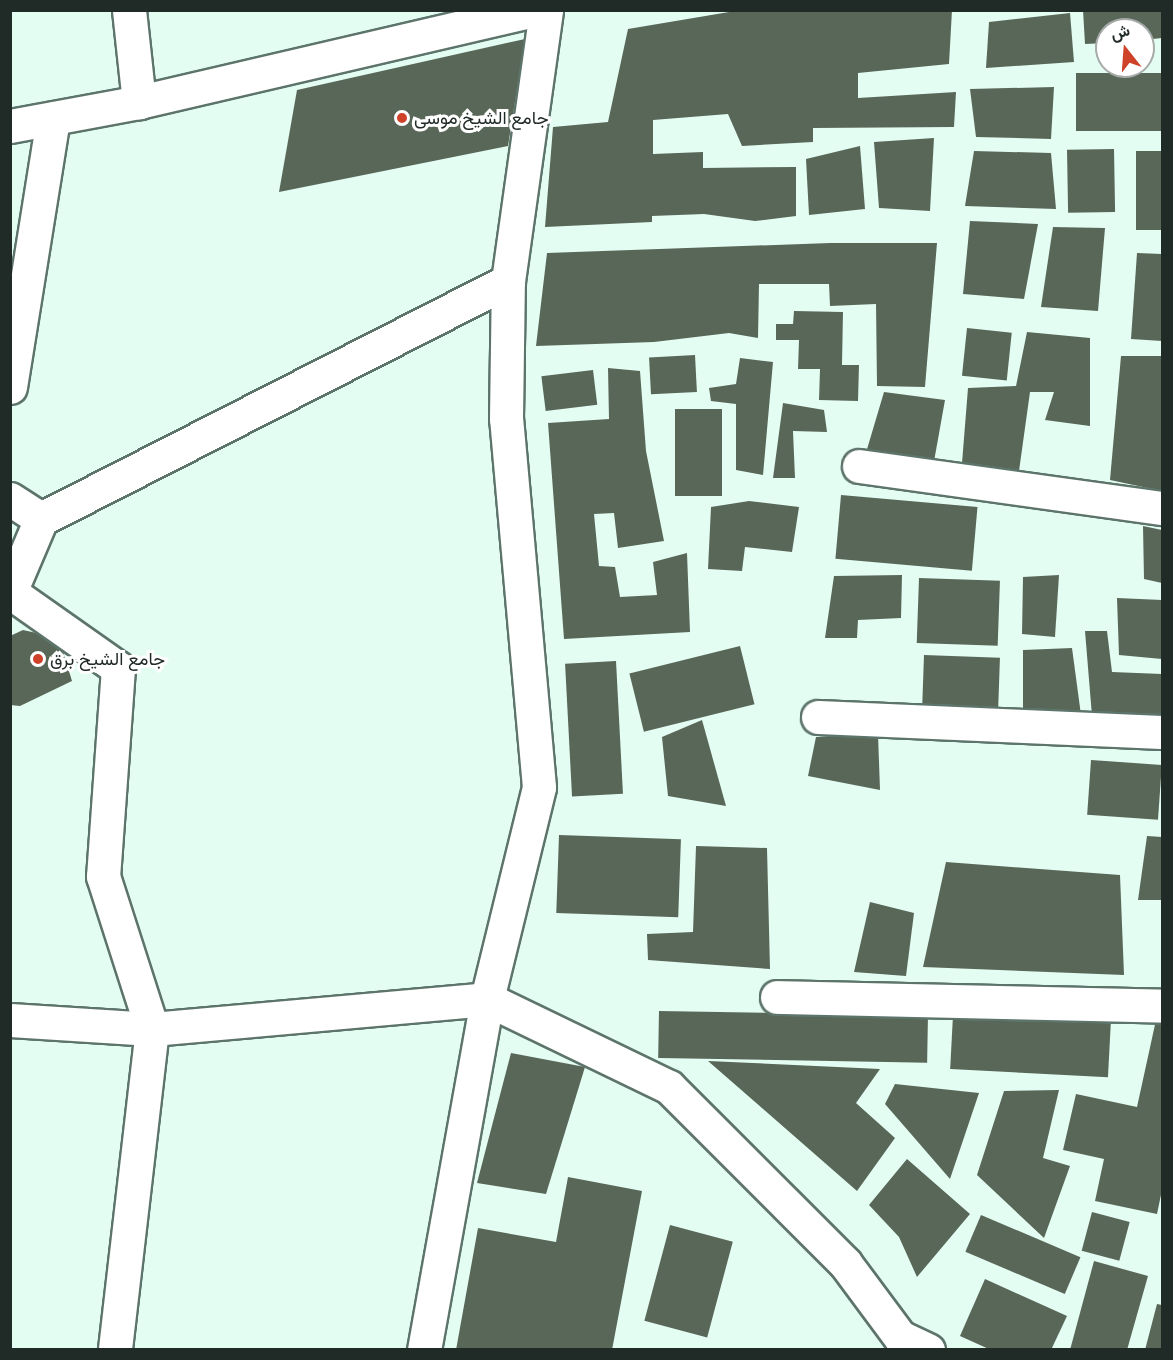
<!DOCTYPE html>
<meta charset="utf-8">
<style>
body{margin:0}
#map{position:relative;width:1173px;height:1360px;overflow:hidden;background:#e4fdf3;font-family:"Varela Round",Vazirmatn,sans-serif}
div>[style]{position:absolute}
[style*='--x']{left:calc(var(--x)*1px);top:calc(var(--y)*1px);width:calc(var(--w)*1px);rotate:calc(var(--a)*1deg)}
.building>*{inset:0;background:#596758;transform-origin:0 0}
.roads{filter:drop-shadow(2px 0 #5d746b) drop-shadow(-2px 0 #5d746b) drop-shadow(0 2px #5d746b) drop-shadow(0 -2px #5d746b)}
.minor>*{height:33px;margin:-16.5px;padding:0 16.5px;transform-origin:16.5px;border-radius:16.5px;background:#fff}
.dots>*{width:16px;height:16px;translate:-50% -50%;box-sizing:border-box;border:3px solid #fff;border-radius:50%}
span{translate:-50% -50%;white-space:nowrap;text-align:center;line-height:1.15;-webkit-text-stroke:6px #fff;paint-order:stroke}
.poi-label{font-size:18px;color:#202a26}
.left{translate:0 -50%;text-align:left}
.frame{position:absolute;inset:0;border:12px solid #202a26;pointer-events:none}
.north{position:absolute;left:1095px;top:18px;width:60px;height:60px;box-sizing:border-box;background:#fff;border:2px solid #a6aaa8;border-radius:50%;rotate:343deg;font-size:16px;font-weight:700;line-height:24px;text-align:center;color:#202a26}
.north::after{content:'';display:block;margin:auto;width:21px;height:27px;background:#ce4229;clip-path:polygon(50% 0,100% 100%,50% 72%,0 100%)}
</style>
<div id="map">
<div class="building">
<i style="clip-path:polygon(741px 10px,952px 10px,949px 64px,858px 73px,858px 98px,956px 92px,954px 127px,813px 128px,813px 142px,742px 146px,728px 114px,653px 120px,653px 154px,703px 152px,703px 168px,796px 167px,796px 216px,755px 221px,704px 214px,652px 216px,652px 222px,545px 227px,553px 127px,608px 122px,628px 29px)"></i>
<i style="clip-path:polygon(1083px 10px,1162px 10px,1162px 38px,1143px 40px,1143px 30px,1107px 30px,1107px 43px,1085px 44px)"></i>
<i style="clip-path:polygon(1070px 13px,1074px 62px,986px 68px,989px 22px)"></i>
<i style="clip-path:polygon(525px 39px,508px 146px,279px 192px,297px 90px)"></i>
<i style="left:1162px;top:73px;width:58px;height:86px;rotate:90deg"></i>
<i style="clip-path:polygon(1054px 87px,1051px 139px,976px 137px,970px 89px)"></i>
<i style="clip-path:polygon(934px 138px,930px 211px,879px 208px,874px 142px)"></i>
<i style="clip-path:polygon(860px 146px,865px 209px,809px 215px,806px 159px)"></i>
<i style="left:1114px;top:149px;width:63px;height:47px;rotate:89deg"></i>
<i style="clip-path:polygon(974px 151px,1051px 153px,1056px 209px,965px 206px)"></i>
<i style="left:1136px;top:151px;width:26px;height:79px"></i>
<i style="clip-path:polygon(970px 221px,1038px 224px,1024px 299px,963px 294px)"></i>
<i style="clip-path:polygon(1053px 227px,1105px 228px,1098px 311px,1041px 307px)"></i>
<i style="clip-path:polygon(830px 243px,937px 243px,925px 387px,877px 386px,876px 304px,830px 306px,829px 284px,759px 284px,758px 338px,729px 333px,654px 342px,536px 346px,547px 253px)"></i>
<i style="clip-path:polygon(1137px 253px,1162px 254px,1162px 341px,1131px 339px)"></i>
<i style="clip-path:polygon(794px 311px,843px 312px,842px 365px,859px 365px,858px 401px,819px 400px,820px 369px,798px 369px,799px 340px,776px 340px,776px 324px,793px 324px)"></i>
<i style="left:967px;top:328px;width:45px;height:48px;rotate:6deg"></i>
<i style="clip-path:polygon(1027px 332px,1090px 338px,1090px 426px,1045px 420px,1054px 392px,1030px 392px,1019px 471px,962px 463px,968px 388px,1016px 386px)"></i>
<i style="left:695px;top:355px;width:37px;height:46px;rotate:87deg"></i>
<i style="clip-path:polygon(1121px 356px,1162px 356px,1162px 491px,1110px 480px)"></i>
<i style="clip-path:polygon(740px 358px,773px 362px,763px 475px,736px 470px,736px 404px,711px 401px,709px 388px,736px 384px)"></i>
<i style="clip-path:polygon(608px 368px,640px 371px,646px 451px,664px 541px,618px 548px,614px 513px,594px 514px,599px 566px,615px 567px,620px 597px,657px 595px,653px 562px,687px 553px,690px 632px,564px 639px,548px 423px,609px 419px)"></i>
<i style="left:593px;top:370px;width:35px;height:52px;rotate:83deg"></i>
<i style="clip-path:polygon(884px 392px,945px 400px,933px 467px,865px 456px)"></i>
<i style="clip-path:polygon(783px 403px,824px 410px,827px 432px,793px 431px,795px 478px,773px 478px)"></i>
<i style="left:675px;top:409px;width:47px;height:87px"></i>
<i style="left:841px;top:495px;width:137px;height:64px;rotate:5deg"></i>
<i style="clip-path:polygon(749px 501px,799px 507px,792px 552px,745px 547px,742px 571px,708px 569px,711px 507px)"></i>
<i style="clip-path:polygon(1143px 526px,1162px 530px,1162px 583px,1144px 579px)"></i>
<i style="clip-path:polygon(902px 575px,901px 618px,858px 620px,857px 638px,825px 638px,834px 576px)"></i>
<i style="clip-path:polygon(1059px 575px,1055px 637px,1022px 634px,1023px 577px)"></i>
<i style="left:919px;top:578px;width:81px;height:65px;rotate:2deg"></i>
<i style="clip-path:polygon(1117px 598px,1162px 600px,1162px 659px,1119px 655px)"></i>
<i style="clip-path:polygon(23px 630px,59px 638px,72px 681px,20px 706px,10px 705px,10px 636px)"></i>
<i style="clip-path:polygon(1085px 631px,1107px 631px,1112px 672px,1162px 674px,1162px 719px,1092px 716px)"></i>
<i style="left:740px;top:646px;width:60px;height:114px;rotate:76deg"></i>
<i style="clip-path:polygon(1072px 648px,1081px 715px,1023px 715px,1023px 650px)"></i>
<i style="left:924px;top:655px;width:76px;height:56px;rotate:2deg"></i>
<i style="left:616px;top:661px;width:133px;height:51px;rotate:87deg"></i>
<i style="clip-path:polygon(702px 720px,726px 806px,668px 796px,662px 737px)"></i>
<i style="clip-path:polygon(878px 734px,880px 790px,808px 776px,816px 737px)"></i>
<i style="left:1091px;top:760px;width:71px;height:55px;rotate:4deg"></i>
<i style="left:559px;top:835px;width:122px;height:78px;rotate:2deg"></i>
<i style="clip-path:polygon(1147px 836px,1162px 837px,1162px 900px,1138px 900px)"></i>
<i style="clip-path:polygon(696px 846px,767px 848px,770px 969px,648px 960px,647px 934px,693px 932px)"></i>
<i style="clip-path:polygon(946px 862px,1120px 875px,1124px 975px,923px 967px)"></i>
<i style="clip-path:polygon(870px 902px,914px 913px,906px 976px,854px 972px)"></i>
<i style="left:659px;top:1011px;width:269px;height:47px;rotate:1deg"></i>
<i style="left:953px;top:1015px;width:158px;height:54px;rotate:3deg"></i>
<i style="clip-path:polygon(1156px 1020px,1162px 1022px,1162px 1190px,1157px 1214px,1095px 1201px,1104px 1159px,1063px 1150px,1076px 1094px,1137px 1107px)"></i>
<i style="clip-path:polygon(511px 1053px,585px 1067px,546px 1194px,477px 1183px)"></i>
<i style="clip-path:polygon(708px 1061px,880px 1069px,856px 1103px,895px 1138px,857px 1191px)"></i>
<i style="clip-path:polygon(895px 1084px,979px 1093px,950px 1179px,885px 1104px)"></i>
<i style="clip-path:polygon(1059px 1090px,1043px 1158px,1070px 1166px,1044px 1238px,977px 1175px,1004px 1091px)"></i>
<i style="clip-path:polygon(907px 1159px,970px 1214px,917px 1277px,899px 1237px,869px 1205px)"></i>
<i style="clip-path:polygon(568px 1177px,642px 1191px,612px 1350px,456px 1350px,478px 1228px,556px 1242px)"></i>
<i style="left:1092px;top:1212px;width:39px;height:40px;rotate:15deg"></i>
<i style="left:981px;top:1215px;width:108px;height:40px;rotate:23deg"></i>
<i style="left:670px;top:1225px;width:65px;height:99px;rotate:15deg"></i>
<i style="clip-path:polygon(1094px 1261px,1148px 1276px,1127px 1350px,1070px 1350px)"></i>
<i style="clip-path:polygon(985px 1279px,1067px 1316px,1051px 1350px,991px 1350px,960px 1336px)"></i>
<i style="clip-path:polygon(1157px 1304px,1162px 1305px,1162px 1350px,1145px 1350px)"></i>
</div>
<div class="roads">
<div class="minor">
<i style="--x:129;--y:10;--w:93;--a:83.8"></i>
<i style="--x:10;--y:126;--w:131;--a:-10.5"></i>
<i style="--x:139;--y:102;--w:407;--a:-13.1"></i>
<i style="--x:10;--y:387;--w:272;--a:-80.9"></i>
<i style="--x:859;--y:466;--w:306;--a:7.9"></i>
<i style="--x:10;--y:499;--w:37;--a:33"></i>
<i style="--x:41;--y:519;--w:524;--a:-27.01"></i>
<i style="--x:10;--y:592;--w:132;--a:35.1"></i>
<i style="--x:118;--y:668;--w:209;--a:94.1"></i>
<i style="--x:103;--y:876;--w:161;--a:72.2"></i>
<i style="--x:152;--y:1029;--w:323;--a:96.6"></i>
<i style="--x:10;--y:592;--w:79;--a:-67"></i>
<i style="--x:818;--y:717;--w:344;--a:2.5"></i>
<i style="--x:777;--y:997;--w:385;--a:1.3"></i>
<i style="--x:10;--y:1020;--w:142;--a:3.6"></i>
<i style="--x:152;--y:1029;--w:336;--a:-5.1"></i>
<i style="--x:487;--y:999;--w:202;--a:25.8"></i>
<i style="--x:669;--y:1087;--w:249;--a:45"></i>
<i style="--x:845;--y:1263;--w:92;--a:53.4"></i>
<i style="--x:900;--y:1337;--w:31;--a:25"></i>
<i style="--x:424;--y:1350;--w:357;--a:-79.8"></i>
<i style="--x:487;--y:999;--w:218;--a:-76.2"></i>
<i style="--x:539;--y:787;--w:369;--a:-95.1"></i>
<i style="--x:506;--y:419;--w:138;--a:-89.2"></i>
<i style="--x:508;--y:281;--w:274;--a:-82"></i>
</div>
</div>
<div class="dots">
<i style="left:402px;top:118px;background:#ce4229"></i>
<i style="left:38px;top:659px;background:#ce4229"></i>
</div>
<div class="poi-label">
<span class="left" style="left:414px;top:118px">جامع الشيخ موسى</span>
<span class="left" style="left:50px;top:659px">جامع الشيخ برق</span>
</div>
<div class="frame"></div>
<div class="north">ش</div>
</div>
